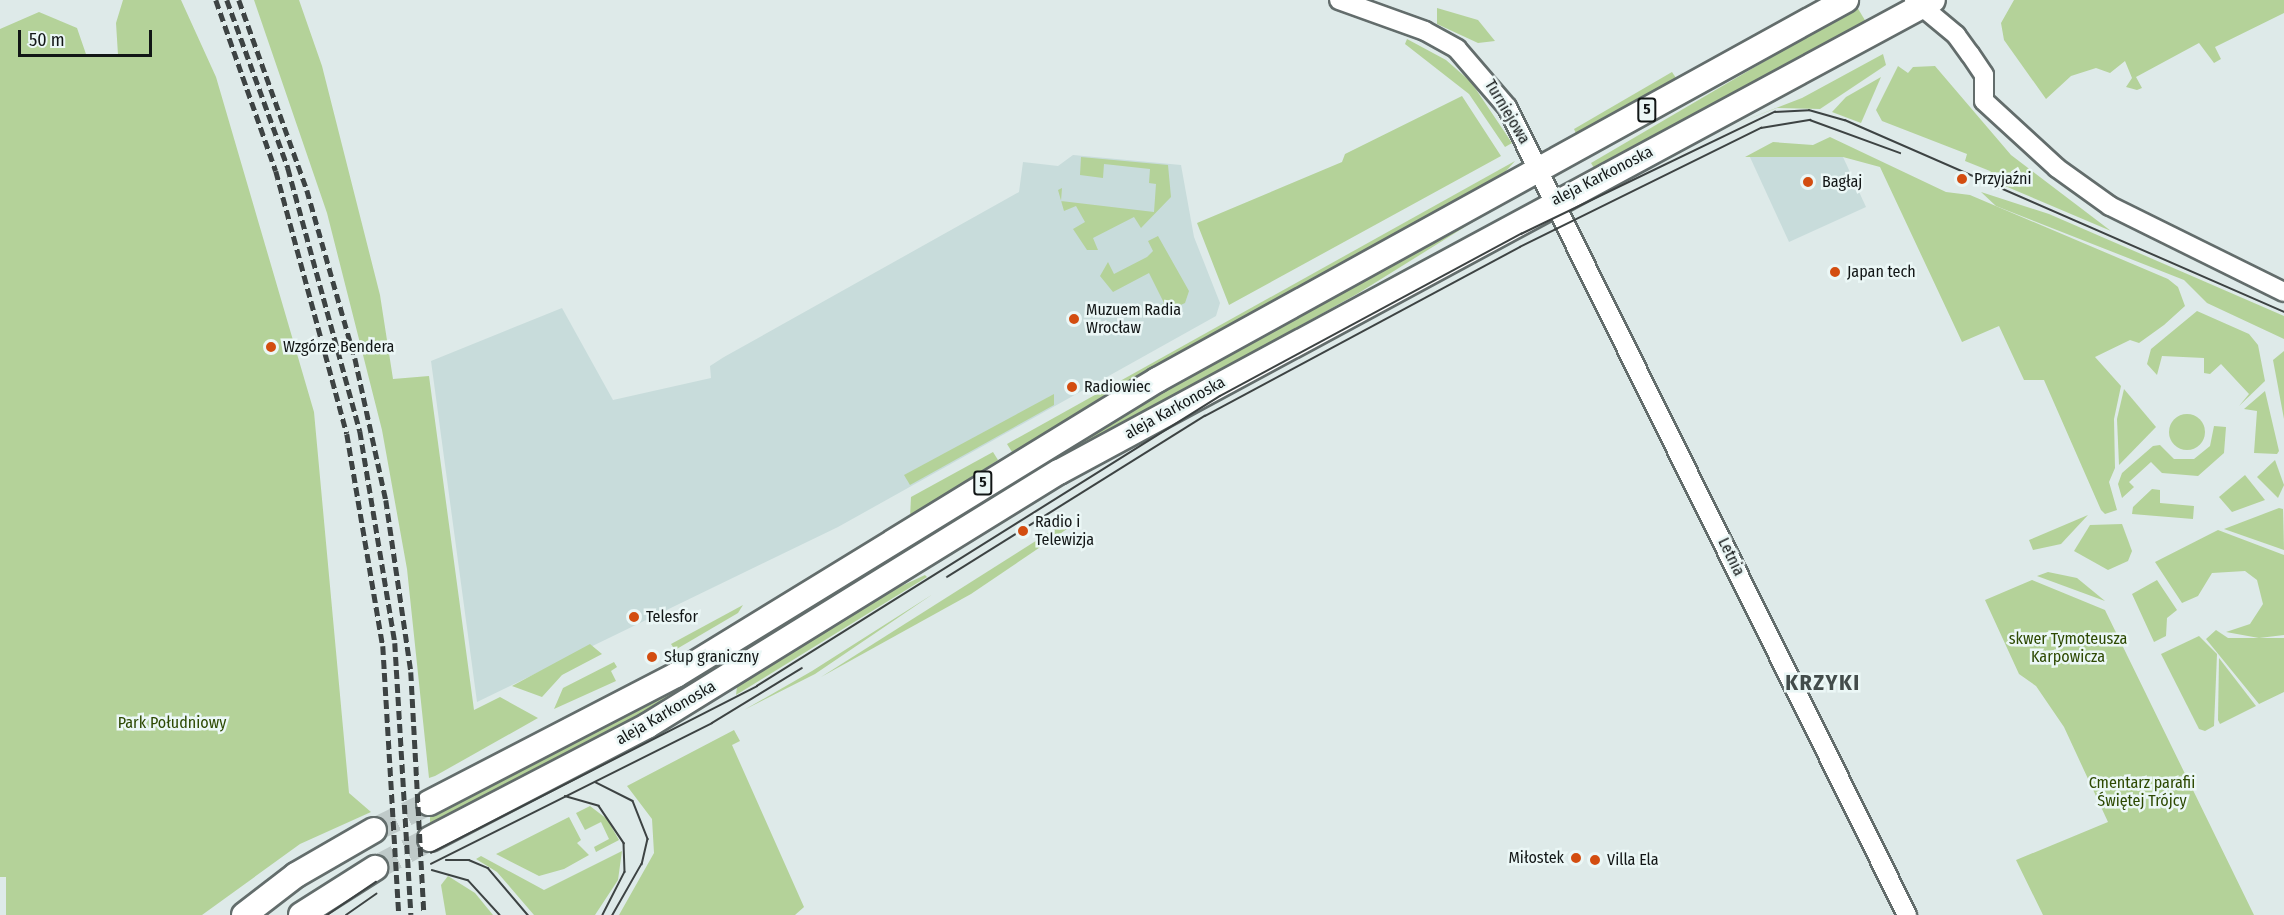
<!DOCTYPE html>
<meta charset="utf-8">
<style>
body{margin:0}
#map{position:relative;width:2284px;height:915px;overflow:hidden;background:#deeae9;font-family:"Fira Sans Condensed",sans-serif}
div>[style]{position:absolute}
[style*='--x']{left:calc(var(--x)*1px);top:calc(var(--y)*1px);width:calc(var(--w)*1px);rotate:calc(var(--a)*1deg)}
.built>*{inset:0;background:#c8dcdb}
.green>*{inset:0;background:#b4d299}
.round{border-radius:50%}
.primary-tunnel>*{height:24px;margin-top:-12px;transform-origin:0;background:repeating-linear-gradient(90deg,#bfcac9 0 24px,transparent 0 36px)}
.roads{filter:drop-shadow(2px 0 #636d6c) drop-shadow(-2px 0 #636d6c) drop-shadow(0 2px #636d6c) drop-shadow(0 -2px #636d6c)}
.tertiary>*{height:18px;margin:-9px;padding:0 9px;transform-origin:9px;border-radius:9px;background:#fff}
.primary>*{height:24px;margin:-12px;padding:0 12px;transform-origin:12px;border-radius:12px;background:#fff}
.tram>*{height:1.5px;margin:-0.75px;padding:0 0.75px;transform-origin:0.75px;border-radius:0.75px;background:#3d4343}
.rail>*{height:4.5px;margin-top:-2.25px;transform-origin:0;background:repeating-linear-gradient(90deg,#3d4343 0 9px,transparent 0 13.5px)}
.dots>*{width:16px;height:16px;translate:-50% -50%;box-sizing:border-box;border:3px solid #ebf7f6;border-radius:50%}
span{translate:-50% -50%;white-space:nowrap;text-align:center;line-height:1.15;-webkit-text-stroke:5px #ebf7f6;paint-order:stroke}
.shield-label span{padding:2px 4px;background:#ebf7f6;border:2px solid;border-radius:4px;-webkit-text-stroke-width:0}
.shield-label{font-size:15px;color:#121616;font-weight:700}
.street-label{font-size:16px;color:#121616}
.poi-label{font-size:16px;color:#121616}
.left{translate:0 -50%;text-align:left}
.right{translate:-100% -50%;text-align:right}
.park-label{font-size:16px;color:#2d4902}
.district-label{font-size:22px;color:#434c4b;font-weight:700;letter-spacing:1.5px}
.scale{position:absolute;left:18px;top:30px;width:134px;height:27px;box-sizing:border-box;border:3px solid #121616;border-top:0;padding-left:8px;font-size:18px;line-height:21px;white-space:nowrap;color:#121616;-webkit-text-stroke:4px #ebf7f6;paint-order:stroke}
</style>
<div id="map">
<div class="built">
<i style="clip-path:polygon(1073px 155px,1181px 165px,1194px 237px,1220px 303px,1216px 316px,838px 527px,477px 702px,431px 361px,562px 308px,613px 400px,711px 378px,710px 366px,724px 357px,1019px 192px,1023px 162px,1058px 166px)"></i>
<i style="clip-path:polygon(1749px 155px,1843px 157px,1866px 207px,1789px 242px)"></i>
</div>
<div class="green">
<i style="clip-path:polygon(123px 0,181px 0,216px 77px,314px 412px,349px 793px,371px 812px,300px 844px,202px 915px,6px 915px,6px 877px,0 877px,0 29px,39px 12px,77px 28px,87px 57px,118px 55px,116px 23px)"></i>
<i style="clip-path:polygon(254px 0,299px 0,322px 66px,380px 295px,393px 379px,429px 376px,474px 710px,500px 697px,538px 718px,435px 776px,429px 778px,407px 569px,382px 430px,327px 213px)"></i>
<i style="clip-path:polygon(2014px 0,2284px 0,2284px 13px,2215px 47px,2221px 59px,2214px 63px,2199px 43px,2136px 77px,2142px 88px,2137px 90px,2126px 87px,2132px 78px,2125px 61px,2110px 73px,2096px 68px,2071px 76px,2046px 99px,2004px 40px,2001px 23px)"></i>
<i style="clip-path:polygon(1857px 7px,1869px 27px,1594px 168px,1591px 163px)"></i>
<i style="clip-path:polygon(1437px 8px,1478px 20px,1495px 41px,1478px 43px,1437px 24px)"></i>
<i style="clip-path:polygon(1407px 39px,1446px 60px,1471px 82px,1512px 143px,1505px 147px,1469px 94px,1405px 44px)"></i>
<i style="clip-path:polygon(1883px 54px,1886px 65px,1820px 109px,1777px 108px,1735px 124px,1802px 98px)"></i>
<i style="clip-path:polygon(1898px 66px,1908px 73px,1913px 67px,1935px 66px,2011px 155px,2111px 231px,1986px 178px,1990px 171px,1965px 161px,1967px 154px,1882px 121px,1876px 110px)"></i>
<i style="clip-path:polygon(1672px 72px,1676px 78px,1664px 88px,1577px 136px,1574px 129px)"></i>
<i style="clip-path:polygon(1881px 77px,1861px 123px,1832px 112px,1846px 97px)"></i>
<i style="clip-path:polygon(1462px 96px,1501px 156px,1229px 305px,1197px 223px,1342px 162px,1345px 154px)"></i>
<i style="clip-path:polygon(1830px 137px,1946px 192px,1970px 195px,2168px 279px,2178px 287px,2185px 306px,2164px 325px,2139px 343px,2130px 340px,2095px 357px,2121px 386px,2114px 419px,2115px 468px,2109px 482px,2117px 510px,2105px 514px,2101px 510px,2044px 380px,2024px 380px,1999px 326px,1962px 342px,1880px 167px,1843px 157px,1745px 157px,1773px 142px,1813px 145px)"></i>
<i style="clip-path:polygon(1081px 157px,1168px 165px,1171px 197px,1141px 228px,1134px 217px,1093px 238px,1098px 250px,1087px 250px,1073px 229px,1085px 222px,1076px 206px,1064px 211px,1058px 190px,1062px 188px,1061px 201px,1154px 212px,1156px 184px,1149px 183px,1150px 169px,1104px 164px,1103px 178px,1080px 175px)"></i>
<i style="clip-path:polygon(1515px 161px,1498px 180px,1012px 452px,1007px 444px)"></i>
<i style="clip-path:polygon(1981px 192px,2049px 214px,2284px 316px,2284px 339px,2207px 303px,2184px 280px,1996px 206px)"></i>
<i style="clip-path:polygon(1513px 197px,1357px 294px,1027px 478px,1023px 471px,1123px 412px)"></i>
<i style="clip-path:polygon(1158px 236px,1189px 291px,1185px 303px,1161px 314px,1153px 309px,1164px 303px,1149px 273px,1113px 292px,1100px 276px,1108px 262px,1114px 274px,1147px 257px,1153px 251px,1148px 241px)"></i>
<i style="clip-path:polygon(2197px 311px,2249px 334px,2258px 345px,2265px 381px,2239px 406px,2249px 394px,2221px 364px,2210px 374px,2204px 373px,2204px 358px,2162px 356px,2157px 375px,2147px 364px,2151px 349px)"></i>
<i style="clip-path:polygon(2284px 351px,2284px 419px,2273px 360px)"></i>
<i style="clip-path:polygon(2124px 389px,2156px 427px,2119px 465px,2117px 419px)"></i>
<i style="clip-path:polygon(2265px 391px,2279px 451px,2277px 454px,2254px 453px,2257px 411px,2244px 409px)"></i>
<i style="clip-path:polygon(1054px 394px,1054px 405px,910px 485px,904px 475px)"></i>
<i class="round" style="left:2169px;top:414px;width:36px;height:36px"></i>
<i style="clip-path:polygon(2214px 426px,2226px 427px,2224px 453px,2198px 476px,2162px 473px,2151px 462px,2129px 482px,2134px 487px,2122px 498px,2118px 484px,2122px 473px,2153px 446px,2160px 445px,2174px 459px,2194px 459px,2210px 446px)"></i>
<i style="clip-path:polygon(993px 452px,998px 460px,910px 518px,911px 497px)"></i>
<i style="clip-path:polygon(2275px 460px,2284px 485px,2278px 498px,2257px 477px)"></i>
<i style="clip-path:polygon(2245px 475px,2265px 500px,2232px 512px,2219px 497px)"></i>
<i style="clip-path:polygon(1009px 479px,1014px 486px,657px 708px,430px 825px,430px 812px,724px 659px)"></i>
<i style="clip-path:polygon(2152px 489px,2160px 490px,2160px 503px,2194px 506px,2193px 519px,2132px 514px,2133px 507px)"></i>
<i style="clip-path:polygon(2283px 509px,2284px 550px,2224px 529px,2279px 508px)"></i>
<i style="clip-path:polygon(2088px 515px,2061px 544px,2033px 550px,2029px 540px)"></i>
<i style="clip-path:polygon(1064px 523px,1067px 529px,971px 594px,821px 677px)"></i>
<i style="clip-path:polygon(2122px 524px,2132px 551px,2128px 561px,2108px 570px,2074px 551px,2090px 525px)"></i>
<i style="clip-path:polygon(2218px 530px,2284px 555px,2284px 635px,2259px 638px,2226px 632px,2250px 624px,2263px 604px,2257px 580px,2245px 571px,2212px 573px,2198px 596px,2182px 603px,2155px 562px)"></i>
<i style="clip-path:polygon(2048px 572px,2077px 578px,2105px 601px,2037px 576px)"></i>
<i style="clip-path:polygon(925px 575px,927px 577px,736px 695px,737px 687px,876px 598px)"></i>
<i style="clip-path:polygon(2032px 580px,2105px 610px,2254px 915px,2043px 915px,2016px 860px,2108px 822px,2064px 727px,2036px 686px,2019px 674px,1985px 600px)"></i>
<i style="clip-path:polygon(2157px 580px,2177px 610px,2167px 618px,2166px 636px,2154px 642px,2132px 594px)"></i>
<i style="clip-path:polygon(933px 594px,815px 674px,744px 710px,812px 671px)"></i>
<i style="clip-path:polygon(743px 605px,738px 613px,675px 650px,671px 644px)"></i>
<i style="clip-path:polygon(2216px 630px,2228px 638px,2284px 638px,2284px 692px,2259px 704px,2206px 639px)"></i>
<i style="clip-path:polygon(2199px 636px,2217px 654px,2214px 726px,2205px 731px,2199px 729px,2161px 654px)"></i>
<i style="clip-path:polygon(590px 644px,602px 654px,562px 675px,542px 697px,512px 686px)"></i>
<i style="clip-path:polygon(2219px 658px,2256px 706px,2220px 724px,2218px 720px)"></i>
<i style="clip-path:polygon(614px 662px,617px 667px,611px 671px,616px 681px,554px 709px,563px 688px)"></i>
<i style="clip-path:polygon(734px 730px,740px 741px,732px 745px,804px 907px,795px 915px,619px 915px,654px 853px,652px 819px,627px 786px)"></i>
<i style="clip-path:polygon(590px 806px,607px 819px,619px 840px,596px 852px,594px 847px,609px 839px,601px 822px,585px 830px,576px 813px)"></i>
<i style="clip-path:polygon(569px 817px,581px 840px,577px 843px,589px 855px,564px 869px,539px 876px,496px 854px)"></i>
<i style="clip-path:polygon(622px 851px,618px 880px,595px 915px,534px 915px,497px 872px,476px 859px,481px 856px,544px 890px)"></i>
<i style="clip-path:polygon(448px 876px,475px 893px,493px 915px,446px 915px,441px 885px)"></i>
</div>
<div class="primary-tunnel">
<i style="--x:374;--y:830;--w:61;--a:-26.1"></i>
<i style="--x:375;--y:868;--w:62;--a:-27.8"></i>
</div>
<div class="roads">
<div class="tertiary">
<i style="--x:1339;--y:0;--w:91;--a:19.8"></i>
<i style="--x:1425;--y:31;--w:37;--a:29"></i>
<i style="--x:1457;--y:49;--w:77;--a:49.2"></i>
<i style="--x:1507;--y:107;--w:902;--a:63.66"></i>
<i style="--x:1914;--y:0;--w:55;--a:39.8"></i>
<i style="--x:1956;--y:35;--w:24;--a:54"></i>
<i style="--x:1970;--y:54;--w:25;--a:56"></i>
<i style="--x:1984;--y:75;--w:26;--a:90"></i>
<i style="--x:1984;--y:101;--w:99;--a:42.5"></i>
<i style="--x:2057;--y:168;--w:65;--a:35.6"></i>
<i style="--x:2110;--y:206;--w:194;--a:26.3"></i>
</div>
<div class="primary">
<i style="--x:429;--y:803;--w:278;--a:-27.4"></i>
<i style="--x:676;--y:675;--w:564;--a:-31.52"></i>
<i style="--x:1157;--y:380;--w:787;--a:-28.88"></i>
<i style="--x:430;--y:839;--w:245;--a:-27.5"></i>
<i style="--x:647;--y:726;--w:484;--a:-31.7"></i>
<i style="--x:1059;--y:472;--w:993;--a:-28.37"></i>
<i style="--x:244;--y:915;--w:66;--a:-37.6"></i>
<i style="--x:296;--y:875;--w:90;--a:-30"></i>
<i style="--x:301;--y:915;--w:88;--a:-32.4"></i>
</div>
</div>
<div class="tram">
<i style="--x:947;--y:577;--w:304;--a:-32"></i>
<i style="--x:1205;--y:416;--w:357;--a:-28.2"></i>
<i style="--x:1520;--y:247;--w:269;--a:-26.3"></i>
<i style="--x:1761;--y:128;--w:50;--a:-9.3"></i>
<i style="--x:1810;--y:120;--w:96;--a:20.1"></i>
<i style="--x:595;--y:782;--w:42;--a:26.6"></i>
<i style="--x:633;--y:801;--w:41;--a:68.5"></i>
<i style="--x:648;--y:839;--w:26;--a:103"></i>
<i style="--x:642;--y:864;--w:59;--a:119.6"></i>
<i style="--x:565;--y:796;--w:35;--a:16"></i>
<i style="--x:599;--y:806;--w:45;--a:56"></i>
<i style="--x:624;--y:843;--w:29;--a:88"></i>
<i style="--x:625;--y:872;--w:48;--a:117.1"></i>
<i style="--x:431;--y:853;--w:366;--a:-27.1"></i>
<i style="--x:757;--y:686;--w:546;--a:-32.06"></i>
<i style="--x:1220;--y:396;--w:342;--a:-28.3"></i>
<i style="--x:1521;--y:234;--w:282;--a:-25.7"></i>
<i style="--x:1775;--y:112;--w:34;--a:-3"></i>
<i style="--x:1809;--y:110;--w:37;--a:16"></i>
<i style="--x:1845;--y:120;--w:479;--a:23.6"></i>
<i style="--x:446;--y:860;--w:23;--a:0"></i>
<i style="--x:469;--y:860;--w:21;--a:23"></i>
<i style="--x:488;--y:868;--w:62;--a:49.6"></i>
<i style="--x:431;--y:864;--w:314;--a:-26.6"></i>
<i style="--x:712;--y:723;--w:105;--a:-31.4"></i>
<i style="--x:432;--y:870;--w:37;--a:16"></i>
<i style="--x:468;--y:880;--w:47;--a:47.6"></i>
<i style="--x:327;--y:915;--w:59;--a:-34"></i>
<i style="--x:346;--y:915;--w:37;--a:-35"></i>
</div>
<div class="rail">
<i style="--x:216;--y:0;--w:181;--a:70.7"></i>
<i style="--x:276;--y:171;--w:272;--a:74.9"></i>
<i style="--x:347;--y:434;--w:215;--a:80.4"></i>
<i style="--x:383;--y:646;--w:269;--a:86.6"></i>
<i style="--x:227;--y:0;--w:179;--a:70"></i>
<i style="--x:288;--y:168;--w:273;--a:74.7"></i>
<i style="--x:360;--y:431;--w:215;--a:80.6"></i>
<i style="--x:395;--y:643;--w:272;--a:86.6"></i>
<i style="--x:239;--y:0;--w:202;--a:70.3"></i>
<i style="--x:307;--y:190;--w:175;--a:74.1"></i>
<i style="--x:355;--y:358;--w:145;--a:77.7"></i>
<i style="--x:386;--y:500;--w:174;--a:81.7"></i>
<i style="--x:411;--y:672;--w:243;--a:86.9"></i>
</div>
<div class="dots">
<i style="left:1962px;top:179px;background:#d34d10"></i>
<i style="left:1808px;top:182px;background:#d34d10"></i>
<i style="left:1835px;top:272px;background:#d34d10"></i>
<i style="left:1074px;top:319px;background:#d34d10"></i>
<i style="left:271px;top:347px;background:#d34d10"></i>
<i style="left:1072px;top:387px;background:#d34d10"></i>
<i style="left:1023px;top:531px;background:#d34d10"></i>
<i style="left:634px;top:617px;background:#d34d10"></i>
<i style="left:652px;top:657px;background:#d34d10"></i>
<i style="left:1576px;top:858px;background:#d34d10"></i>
<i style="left:1595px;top:860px;background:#d34d10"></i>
</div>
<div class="shield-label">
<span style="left:1647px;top:110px">5</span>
<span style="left:983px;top:483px">5</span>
</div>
<div class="street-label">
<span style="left:1507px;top:112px;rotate:59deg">Turniejowa</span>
<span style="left:1602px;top:176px;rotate:-27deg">aleja Karkonoska</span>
<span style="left:1175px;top:408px;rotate:-29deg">aleja Karkonoska</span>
<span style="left:1731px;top:557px;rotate:64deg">Letnia</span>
<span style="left:666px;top:713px;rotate:-30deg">aleja Karkonoska</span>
</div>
<div class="poi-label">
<span class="left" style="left:1974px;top:179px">Przyjaźni</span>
<span class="left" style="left:1822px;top:182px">Bagłaj</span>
<span class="left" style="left:1847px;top:272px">Japan tech</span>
<span class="left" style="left:1086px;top:319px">Muzuem Radia<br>Wrocław</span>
<span class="left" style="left:283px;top:347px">Wzgórze Bendera</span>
<span class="left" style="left:1084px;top:387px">Radiowiec</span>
<span class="left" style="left:1035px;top:531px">Radio i<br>Telewizja</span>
<span class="left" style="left:646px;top:617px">Telesfor</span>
<span class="left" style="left:664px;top:657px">Słup graniczny</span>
<span class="right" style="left:1564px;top:858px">Miłostek</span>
<span class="left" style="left:1607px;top:860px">Villa Ela</span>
</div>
<div class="park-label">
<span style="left:2068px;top:648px">skwer Tymoteusza<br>Karpowicza</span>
<span style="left:172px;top:723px">Park Południowy</span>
<span style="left:2142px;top:792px">Cmentarz parafii<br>Świętej Trójcy</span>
</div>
<div class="district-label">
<span style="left:1823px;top:683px">KRZYKI</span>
</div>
<div class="scale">50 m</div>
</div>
